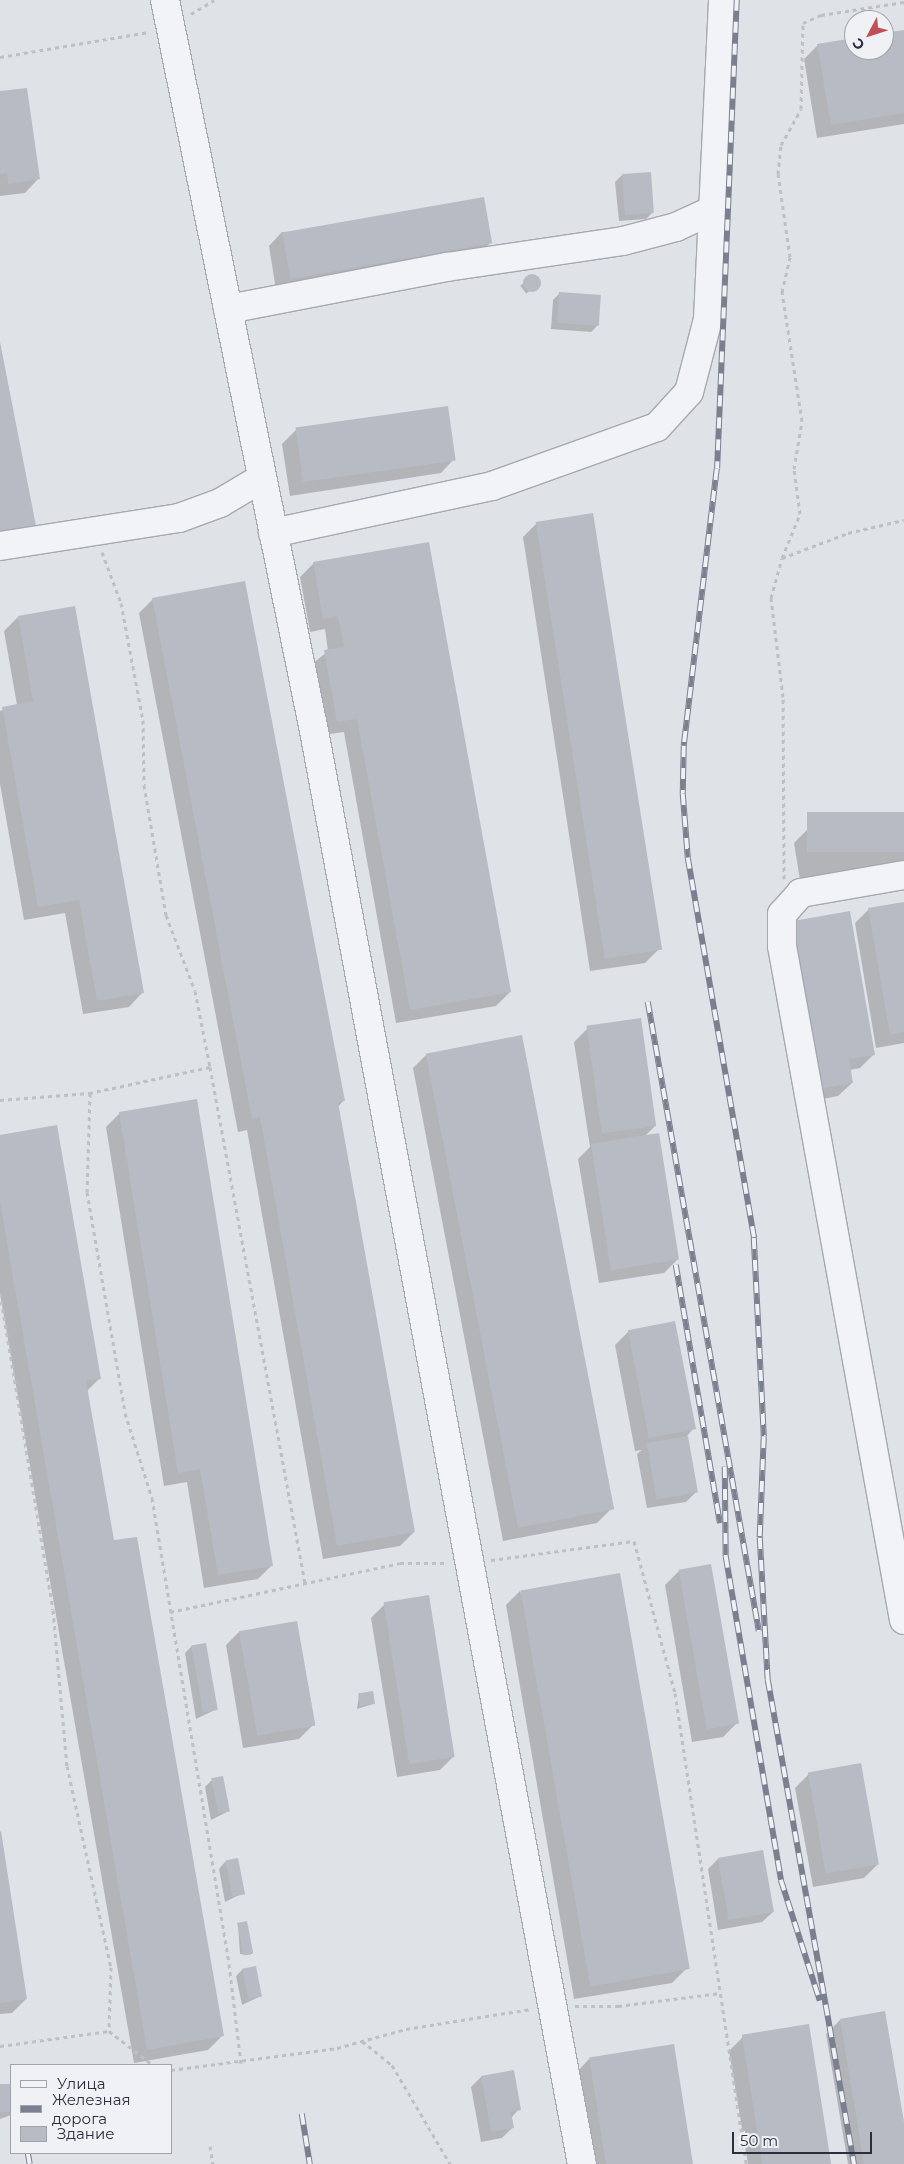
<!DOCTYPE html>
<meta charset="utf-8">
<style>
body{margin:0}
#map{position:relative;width:904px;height:2164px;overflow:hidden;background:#dfe2e7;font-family:Montserrat,sans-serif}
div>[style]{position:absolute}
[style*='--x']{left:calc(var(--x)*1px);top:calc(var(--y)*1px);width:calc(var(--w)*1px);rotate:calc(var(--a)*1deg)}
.shadow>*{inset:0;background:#0003;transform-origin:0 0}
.building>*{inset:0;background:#b7bbc3;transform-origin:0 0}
.round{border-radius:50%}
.path>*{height:3px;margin-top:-1.5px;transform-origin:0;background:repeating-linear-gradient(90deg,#bec0c6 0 4px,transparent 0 8px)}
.roads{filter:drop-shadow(1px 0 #a5a9b1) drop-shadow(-1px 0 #a5a9b1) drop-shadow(0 1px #a5a9b1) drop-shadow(0 -1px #a5a9b1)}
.minor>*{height:28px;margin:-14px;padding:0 14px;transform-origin:14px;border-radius:14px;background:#f2f3f6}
.rail>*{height:5.5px;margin-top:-2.75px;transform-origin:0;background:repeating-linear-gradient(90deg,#eff1f5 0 11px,#7a808f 0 22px);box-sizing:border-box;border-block:1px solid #7a808f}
span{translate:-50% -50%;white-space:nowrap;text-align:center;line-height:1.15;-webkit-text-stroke:4px #eff1f5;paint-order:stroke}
.legend{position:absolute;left:10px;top:2064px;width:162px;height:90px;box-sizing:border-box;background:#eff1f5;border:1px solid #a0a3ab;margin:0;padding:6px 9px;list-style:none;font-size:15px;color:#2a2f3d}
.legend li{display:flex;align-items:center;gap:10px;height:25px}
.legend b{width:25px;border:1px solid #a0a3ab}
.north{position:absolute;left:844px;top:10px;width:50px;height:50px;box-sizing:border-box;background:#eff1f5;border:1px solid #a0a3ab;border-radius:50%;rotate:230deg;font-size:14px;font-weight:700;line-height:20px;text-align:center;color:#2a2f3d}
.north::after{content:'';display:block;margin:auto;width:18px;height:22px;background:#c15056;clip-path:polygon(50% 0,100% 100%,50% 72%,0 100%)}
.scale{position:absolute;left:732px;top:2132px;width:140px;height:22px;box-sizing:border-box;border:2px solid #2a2f3d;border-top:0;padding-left:6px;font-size:15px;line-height:18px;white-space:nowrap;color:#2a2f3d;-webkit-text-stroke:4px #eff1f5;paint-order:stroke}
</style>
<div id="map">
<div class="shadow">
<i style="clip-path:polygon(904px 31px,904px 124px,817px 138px,804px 59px,818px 45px,854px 39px,854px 50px,884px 50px,884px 35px)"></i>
<i style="clip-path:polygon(0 93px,38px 179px,25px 193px,0 196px)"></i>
<i style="clip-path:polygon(622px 175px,653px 212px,646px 219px,619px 221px,615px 182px)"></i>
<i style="clip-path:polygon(282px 232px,491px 242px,477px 256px,276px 290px,269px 246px)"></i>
<i style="left:533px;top:276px;width:10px;height:16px;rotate:53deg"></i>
<i style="clip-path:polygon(560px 293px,598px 325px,591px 332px,551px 329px,553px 300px)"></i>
<i style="clip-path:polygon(296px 430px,454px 459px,441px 473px,290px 496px,282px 444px)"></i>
<i style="clip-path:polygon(537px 523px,659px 949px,645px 963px,590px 971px,523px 537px)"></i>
<i style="clip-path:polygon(428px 543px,510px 992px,496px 1006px,396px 1023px,344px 732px,323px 735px,311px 665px,328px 651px,325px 629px,310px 632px,300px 577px,314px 563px)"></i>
<i style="clip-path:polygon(153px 599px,343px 1101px,338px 1107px,414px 1532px,400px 1546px,323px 1559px,247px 1130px,238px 1132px,139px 613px)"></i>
<i style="clip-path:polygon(18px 617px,142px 993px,129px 1007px,83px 1014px,65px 913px,24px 920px,0 784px,0 711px,17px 705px,4px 631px)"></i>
<i style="clip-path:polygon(904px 814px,904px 863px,800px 880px,794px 843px,808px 829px)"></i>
<i style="clip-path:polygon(904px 903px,904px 1043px,876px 1048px,855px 923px,869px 909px)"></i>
<i style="clip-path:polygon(849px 912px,874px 1054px,860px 1068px,850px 1070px,852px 1083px,838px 1096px,809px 1102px,779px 936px)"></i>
<i style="clip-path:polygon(588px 1028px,656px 1125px,645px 1136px,678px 1259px,664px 1273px,599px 1283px,578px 1159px,590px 1147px,574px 1042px)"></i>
<i style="clip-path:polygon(427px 1054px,611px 1509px,597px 1523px,503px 1541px,413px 1068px)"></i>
<i style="clip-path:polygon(120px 1113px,272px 1565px,258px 1579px,204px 1588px,187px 1482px,164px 1486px,106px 1127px)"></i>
<i style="clip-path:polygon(0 1136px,100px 1378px,87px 1391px,113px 1542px,222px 2036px,208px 2050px,134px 2063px,0 1294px)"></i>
<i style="clip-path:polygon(629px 1331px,694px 1428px,687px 1436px,697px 1491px,686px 1502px,647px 1508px,637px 1454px,642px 1450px,635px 1451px,615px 1345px)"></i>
<i style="clip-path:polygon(679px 1571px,737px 1723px,723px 1737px,692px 1742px,665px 1585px)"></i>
<i style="clip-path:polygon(520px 1591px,686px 1969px,672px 1983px,574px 1999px,506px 1605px)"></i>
<i style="clip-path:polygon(385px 1604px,454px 1756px,440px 1770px,397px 1777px,371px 1618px)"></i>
<i style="clip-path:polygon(240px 1631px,313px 1725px,299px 1739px,243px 1748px,226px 1645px)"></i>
<i style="clip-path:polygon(192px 1646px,217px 1709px,196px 1719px,185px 1653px)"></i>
<i style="clip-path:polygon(359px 1695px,373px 1704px,357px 1709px)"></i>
<i style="clip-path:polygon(809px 1774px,878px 1864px,864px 1878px,813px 1887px,795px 1788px)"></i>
<i style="clip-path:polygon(212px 1780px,229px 1811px,211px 1820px,205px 1787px)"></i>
<i style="clip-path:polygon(0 1833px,26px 1999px,12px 2013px,0 2014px)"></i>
<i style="clip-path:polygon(718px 1859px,773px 1912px,762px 1922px,718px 1930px,708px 1869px)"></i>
<i style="clip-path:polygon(225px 1862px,243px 1893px,225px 1902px,219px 1869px)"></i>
<i style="clip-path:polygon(238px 1924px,252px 1953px,250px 1955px,240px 1954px)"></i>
<i style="clip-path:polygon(243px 1969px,261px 1996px,242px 2005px,236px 1976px)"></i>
<i style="clip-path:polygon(840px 2020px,904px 2130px,904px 2164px,848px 2164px,826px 2034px)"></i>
<i style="clip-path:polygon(743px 2037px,831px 2164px,748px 2164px,729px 2051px)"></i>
<i style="clip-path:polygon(589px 2059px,693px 2164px,591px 2164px,576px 2073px)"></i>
<i style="clip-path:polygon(513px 2071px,519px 2109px,511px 2118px,512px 2128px,502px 2138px,481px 2142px,471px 2087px,481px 2077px)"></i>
<i style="clip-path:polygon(11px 2085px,11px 2115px,0 2119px,0 2087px)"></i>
</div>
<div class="building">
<i style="clip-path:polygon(904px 30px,904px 113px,831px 125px,817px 44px,854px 38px,854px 50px,884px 50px,884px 33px)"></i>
<i style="clip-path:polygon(27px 88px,40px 179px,8px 184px,7px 173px,0 174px,0 91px)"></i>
<i style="left:651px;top:172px;width:41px;height:29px;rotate:86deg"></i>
<i style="left:484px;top:197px;width:47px;height:205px;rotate:80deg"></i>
<i class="round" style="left:523px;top:274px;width:18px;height:18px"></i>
<i style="left:559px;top:292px;width:42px;height:31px;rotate:4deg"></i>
<i style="clip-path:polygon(0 342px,37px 531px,0 538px)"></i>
<i style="left:448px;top:406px;width:55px;height:154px;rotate:82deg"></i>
<i style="left:593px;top:513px;width:442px;height:58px;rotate:81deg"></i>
<i style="clip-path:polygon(429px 542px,511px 992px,410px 1010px,357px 719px,337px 722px,324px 650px,344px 647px,338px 616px,323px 619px,313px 562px)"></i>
<i style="clip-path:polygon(245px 581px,345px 1101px,338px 1102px,415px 1532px,337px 1546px,260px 1117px,252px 1119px,152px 598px)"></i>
<i style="clip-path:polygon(75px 606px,144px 993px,97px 1001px,79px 900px,38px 907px,2px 707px,33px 701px,18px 616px)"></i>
<i style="left:904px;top:812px;width:40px;height:97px;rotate:90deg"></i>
<i style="clip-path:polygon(904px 902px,904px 1032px,890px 1035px,868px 908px)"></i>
<i style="clip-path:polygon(850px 911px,875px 1055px,849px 1059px,853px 1083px,823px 1088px,793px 921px)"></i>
<i style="left:641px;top:1018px;width:109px;height:55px;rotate:82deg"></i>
<i style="left:522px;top:1035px;width:483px;height:98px;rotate:79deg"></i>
<i style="clip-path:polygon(197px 1099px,273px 1566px,218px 1575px,200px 1469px,178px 1473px,119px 1112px)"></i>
<i style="clip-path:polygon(57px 1125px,101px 1379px,86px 1381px,114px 1540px,137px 1537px,224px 2036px,147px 2050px,0 1202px,0 1135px)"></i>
<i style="left:659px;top:1133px;width:128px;height:69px;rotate:81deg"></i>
<i style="left:675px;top:1321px;width:110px;height:48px;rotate:79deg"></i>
<i style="left:688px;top:1436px;width:57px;height:42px;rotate:80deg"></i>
<i style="left:711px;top:1564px;width:162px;height:33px;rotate:80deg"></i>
<i style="left:620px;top:1573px;width:402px;height:101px;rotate:80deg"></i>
<i style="left:429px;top:1595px;width:164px;height:46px;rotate:81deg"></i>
<i style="left:297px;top:1621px;width:106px;height:59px;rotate:80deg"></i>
<i style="left:206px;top:1643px;width:68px;height:15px;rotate:80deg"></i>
<i style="left:373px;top:1691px;width:13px;height:15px;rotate:81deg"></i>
<i style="left:861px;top:1763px;width:103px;height:54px;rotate:80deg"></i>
<i style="left:223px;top:1776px;width:36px;height:12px;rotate:79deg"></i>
<i style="clip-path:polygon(1px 1831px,27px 1999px,0 2003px,0 1832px)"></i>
<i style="left:763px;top:1850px;width:63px;height:46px;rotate:80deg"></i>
<i style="left:238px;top:1858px;width:37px;height:13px;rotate:79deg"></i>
<i style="left:247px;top:1921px;width:33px;height:10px;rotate:79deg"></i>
<i style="left:256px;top:1966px;width:31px;height:14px;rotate:79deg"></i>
<i style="clip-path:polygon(885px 2011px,904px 2122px,904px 2164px,864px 2164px,840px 2019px)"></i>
<i style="left:809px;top:2024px;width:142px;height:68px;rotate:81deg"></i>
<i style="left:674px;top:2044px;width:122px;height:86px;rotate:81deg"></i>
<i style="clip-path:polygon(514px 2070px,521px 2110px,511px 2112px,514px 2128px,491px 2132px,481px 2076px)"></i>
<i style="left:11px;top:2084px;width:28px;height:11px;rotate:90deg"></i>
</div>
<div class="path">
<i style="--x:191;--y:14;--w:27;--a:-31"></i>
<i style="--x:0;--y:57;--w:151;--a:-9.5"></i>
<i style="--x:102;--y:552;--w:54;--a:69.6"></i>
<i style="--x:121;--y:603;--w:119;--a:79.4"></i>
<i style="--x:143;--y:720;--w:65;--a:89.1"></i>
<i style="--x:144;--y:785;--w:132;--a:80.4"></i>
<i style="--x:166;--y:915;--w:81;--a:69.1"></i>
<i style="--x:195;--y:991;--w:77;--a:78.8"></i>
<i style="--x:210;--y:1067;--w:123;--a:167.8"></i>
<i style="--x:90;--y:1093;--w:99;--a:91.7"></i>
<i style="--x:87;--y:1192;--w:224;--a:80.2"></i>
<i style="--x:125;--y:1413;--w:89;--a:72.4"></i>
<i style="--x:152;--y:1498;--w:472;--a:80.6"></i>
<i style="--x:229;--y:1964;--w:100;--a:83.1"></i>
<i style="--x:782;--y:558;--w:48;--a:-67.8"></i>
<i style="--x:800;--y:514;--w:45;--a:-97.6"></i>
<i style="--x:794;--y:469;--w:49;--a:-80.5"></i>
<i style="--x:802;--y:421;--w:131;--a:-98.8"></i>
<i style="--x:782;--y:292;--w:36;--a:-77"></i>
<i style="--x:790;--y:257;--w:84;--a:-98.2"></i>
<i style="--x:778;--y:174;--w:29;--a:-84"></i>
<i style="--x:781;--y:145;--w:41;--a:-60.9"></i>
<i style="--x:801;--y:109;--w:86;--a:-88.7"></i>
<i style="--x:803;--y:23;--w:20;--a:-24"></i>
<i style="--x:821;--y:15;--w:84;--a:-8.9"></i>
<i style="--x:784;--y:879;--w:182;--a:-90.3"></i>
<i style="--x:783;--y:697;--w:100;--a:-96.9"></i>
<i style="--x:771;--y:598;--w:41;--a:-74.6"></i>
<i style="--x:782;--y:558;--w:71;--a:-20.7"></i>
<i style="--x:848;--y:533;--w:57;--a:-13.1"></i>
<i style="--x:210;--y:1067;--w:525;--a:79.57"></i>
<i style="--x:0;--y:1100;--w:90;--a:-4.4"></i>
<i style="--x:0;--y:1293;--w:321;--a:80.5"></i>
<i style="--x:53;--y:1610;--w:157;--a:84.9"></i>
<i style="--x:67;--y:1766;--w:206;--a:77.7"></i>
<i style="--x:111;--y:1967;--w:64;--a:91.8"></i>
<i style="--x:491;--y:1560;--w:144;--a:-7.6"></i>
<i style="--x:634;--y:1541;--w:157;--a:74.9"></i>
<i style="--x:675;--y:1693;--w:476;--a:81.4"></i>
<i style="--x:170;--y:1612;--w:235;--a:-12"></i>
<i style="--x:400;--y:1563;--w:47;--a:0"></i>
<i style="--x:575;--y:2006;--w:43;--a:0"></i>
<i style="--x:618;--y:2006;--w:103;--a:-7.3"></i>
<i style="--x:362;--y:2041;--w:38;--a:39"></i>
<i style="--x:392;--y:2065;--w:115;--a:59.6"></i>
<i style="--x:0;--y:2046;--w:110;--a:-7.8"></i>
<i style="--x:109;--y:2031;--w:56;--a:37.7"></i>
<i style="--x:171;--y:2070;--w:167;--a:-7.5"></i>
<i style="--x:337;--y:2048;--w:72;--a:-15.4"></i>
<i style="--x:406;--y:2029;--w:127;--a:-9.1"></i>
<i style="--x:210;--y:2146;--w:18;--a:81"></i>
</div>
<div class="roads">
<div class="minor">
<i style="--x:165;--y:0;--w:746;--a:78.48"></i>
<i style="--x:314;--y:731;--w:1458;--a:79.41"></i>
<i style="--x:228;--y:309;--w:223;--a:-10.9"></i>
<i style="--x:447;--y:267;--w:178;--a:-8.4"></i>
<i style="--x:623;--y:241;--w:55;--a:-14.8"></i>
<i style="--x:676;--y:227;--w:41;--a:-24.7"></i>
<i style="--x:273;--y:533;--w:224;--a:-12.1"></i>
<i style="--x:492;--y:486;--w:175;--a:-19.7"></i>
<i style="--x:657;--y:427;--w:47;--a:-47.6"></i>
<i style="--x:689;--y:392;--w:75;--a:-75.4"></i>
<i style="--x:708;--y:319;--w:319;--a:-87.3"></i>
<i style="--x:0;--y:546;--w:181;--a:-8.9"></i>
<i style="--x:179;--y:518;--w:44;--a:-20.1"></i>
<i style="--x:220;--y:503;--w:49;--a:-30.8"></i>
<i style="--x:904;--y:875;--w:105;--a:170.1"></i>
<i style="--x:801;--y:893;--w:28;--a:132"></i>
<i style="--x:782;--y:914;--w:32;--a:90"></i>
<i style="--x:782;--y:946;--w:685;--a:79.74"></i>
</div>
</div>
<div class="rail">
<i style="--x:737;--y:0;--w:469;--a:92.4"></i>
<i style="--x:717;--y:469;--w:279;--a:96.8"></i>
<i style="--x:684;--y:746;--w:48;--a:91.2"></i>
<i style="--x:683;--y:794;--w:64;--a:85.5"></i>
<i style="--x:688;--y:858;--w:386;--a:80.1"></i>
<i style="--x:754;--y:1238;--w:199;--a:87.1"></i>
<i style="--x:764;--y:1437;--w:101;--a:92.3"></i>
<i style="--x:760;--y:1538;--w:142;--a:86.8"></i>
<i style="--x:768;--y:1680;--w:492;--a:79.9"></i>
<i style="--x:648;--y:1002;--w:639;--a:79.99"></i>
<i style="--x:676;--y:1265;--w:262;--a:80.3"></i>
<i style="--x:725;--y:1467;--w:90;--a:89.4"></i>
<i style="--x:726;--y:1557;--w:328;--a:80.3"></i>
<i style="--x:781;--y:1880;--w:127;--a:72.1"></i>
<i style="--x:302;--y:2114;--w:51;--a:80.9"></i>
<i style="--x:28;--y:2153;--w:11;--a:80"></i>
</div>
<ul class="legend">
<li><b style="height:6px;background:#f2f3f6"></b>Улица</li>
<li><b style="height:6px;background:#7a808f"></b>Железная дорога</li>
<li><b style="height:14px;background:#b7bbc3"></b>Здание</li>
</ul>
<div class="north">С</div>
<div class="scale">50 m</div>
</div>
